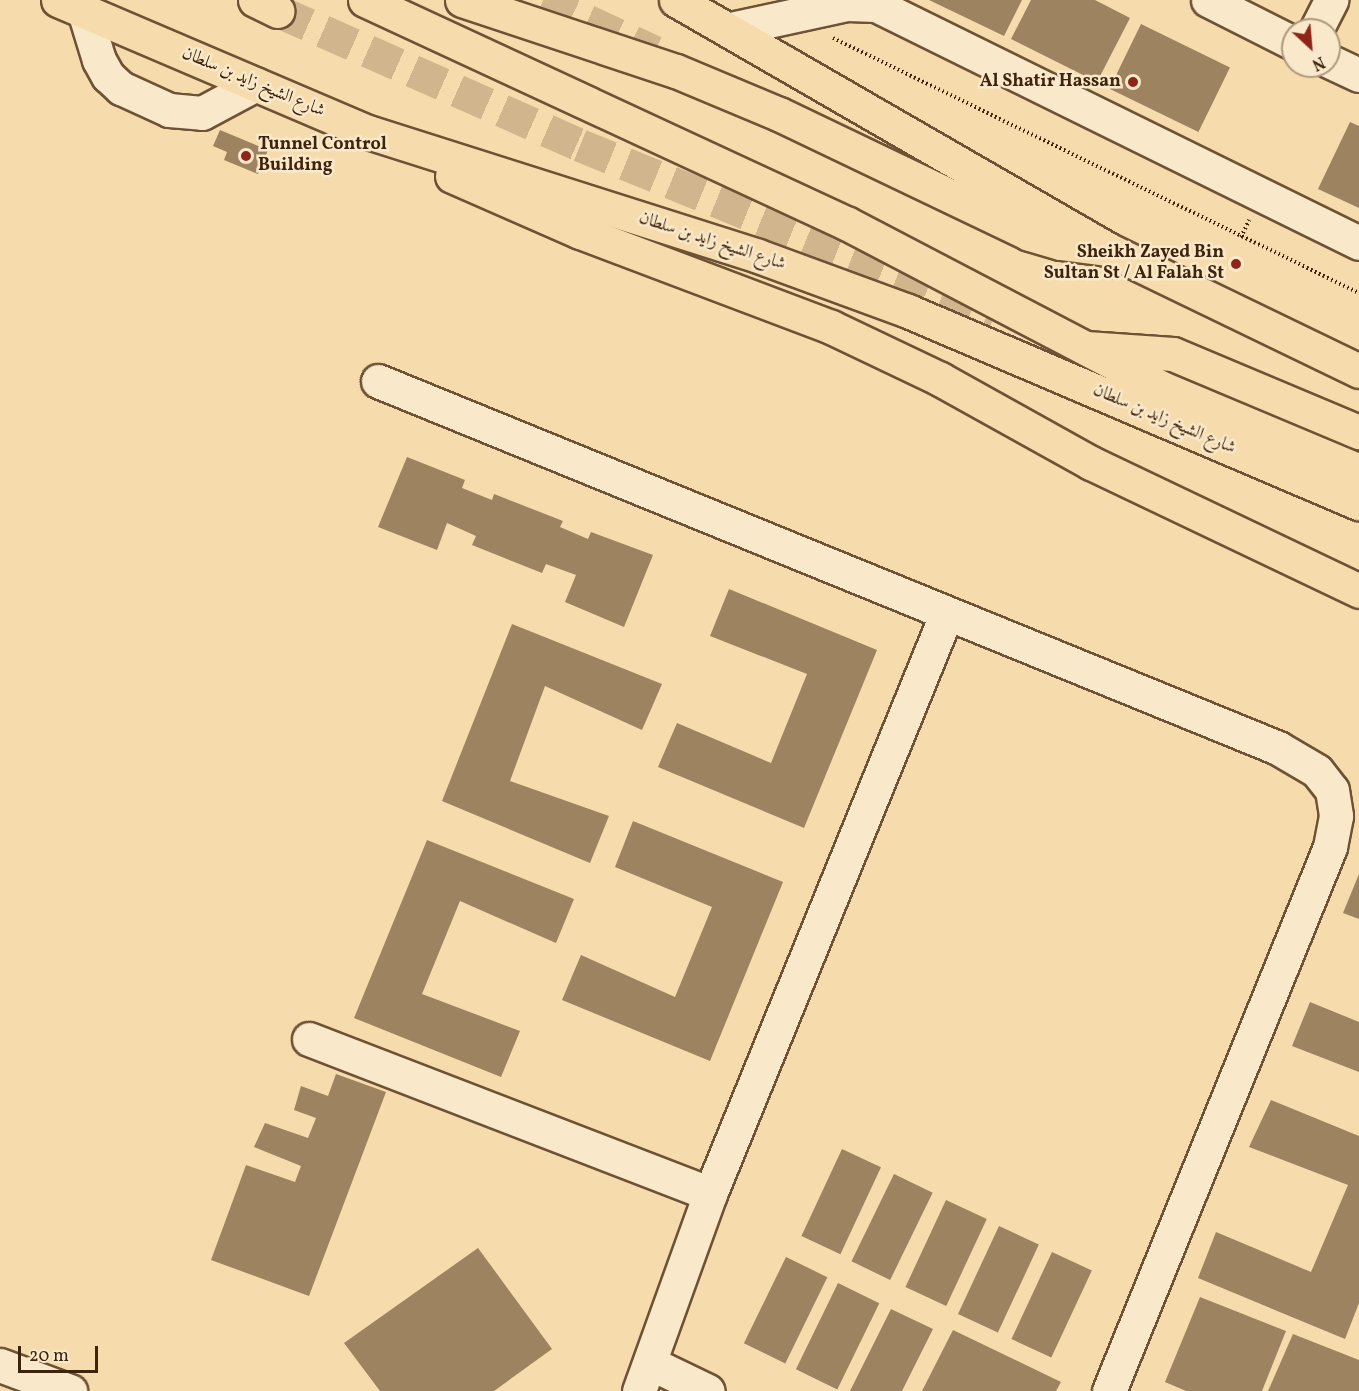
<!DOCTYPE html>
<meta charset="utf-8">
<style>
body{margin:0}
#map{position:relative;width:1359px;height:1391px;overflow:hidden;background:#f6dbad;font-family:Vollkorn,Amiri,serif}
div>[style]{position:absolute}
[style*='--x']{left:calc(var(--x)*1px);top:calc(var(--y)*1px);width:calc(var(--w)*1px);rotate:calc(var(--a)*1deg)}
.building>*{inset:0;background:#9e8360;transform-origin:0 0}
.highway-tunnel>*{height:33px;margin-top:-16.5px;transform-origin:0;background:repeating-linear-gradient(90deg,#d1b68d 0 33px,transparent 0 49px)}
.path>*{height:4px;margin-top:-2px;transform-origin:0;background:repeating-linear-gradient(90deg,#3f240d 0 1.5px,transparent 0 4.5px)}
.roads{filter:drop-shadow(2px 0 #6d5235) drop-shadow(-2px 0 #6d5235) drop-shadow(0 2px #6d5235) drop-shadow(0 -2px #6d5235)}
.minor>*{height:33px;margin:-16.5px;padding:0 16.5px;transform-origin:16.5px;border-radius:16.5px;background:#f9e8ca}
.major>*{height:33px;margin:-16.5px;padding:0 16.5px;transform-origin:16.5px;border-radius:16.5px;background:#f6dbad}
.highway>*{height:33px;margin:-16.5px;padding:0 16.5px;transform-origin:16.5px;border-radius:16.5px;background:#f6dbad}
.dots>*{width:16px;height:16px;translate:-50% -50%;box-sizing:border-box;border:3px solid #f9e8ca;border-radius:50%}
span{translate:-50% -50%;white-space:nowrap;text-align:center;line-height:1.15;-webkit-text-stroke:5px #f9e8ca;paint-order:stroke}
.poi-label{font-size:18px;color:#3f240d;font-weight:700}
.right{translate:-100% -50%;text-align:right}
.left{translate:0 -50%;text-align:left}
.street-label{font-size:18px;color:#3f240d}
.north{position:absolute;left:1281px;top:18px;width:60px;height:60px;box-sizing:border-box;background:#f9e8ca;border:2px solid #af9a7e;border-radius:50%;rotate:154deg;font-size:16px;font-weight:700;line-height:24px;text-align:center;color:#3f240d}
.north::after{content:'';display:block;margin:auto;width:21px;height:27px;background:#8f2418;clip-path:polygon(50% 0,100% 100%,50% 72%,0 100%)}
.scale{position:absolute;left:18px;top:1346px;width:80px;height:27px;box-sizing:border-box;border:3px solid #3f240d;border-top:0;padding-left:8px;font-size:18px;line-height:21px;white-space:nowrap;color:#3f240d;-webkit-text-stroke:4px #f9e8ca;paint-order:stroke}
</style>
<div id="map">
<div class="building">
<i style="clip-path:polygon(929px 0,1022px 0,1004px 36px)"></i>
<i style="clip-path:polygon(1031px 0,1095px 0,1130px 18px,1097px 82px,1011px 39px)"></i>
<i style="left:1141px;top:24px;width:99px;height:72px;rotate:26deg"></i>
<i style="clip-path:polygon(1350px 122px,1359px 126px,1359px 208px,1318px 189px)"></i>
<i style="clip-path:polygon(220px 130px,268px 150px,258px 174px,224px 160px,227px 152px,213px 146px)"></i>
<i style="clip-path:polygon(407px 457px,465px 480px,462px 488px,492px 500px,494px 494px,563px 521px,560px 527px,588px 539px,591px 532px,653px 555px,624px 627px,565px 602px,576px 575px,546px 564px,542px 573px,472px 545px,476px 536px,447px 523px,437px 550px,378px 527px)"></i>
<i style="clip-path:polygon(729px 589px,877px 650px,804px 828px,658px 767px,677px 723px,771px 763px,807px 674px,710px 636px)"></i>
<i style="clip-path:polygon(512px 624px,662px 684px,642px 730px,545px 686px,510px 781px,609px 816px,590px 863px,442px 801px)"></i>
<i style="clip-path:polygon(633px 821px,783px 882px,710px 1061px,562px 1000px,581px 955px,675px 997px,712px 907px,615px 867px)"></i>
<i style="clip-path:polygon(427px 840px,574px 899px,556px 943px,460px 901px,422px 994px,520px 1031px,501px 1077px,354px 1018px)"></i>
<i style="clip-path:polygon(1359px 874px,1359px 919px,1343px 913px)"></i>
<i style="clip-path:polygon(1310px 1002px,1359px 1022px,1359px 1072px,1292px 1046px)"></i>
<i style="clip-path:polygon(336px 1074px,386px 1092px,309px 1296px,211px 1260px,246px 1165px,295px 1182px,301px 1166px,254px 1147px,265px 1123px,308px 1138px,316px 1118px,294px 1110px,301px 1086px,328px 1096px)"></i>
<i style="clip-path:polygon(1271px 1100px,1359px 1136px,1359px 1303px,1345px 1339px,1198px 1278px,1216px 1232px,1311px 1272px,1348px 1185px,1249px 1147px)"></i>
<i style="left:842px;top:1149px;width:43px;height:96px;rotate:25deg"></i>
<i style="left:894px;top:1174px;width:43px;height:97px;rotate:26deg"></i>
<i style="left:946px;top:1200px;width:45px;height:96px;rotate:25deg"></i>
<i style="left:999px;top:1226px;width:44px;height:97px;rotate:25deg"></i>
<i style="clip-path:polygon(478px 1248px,552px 1349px,494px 1391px,380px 1391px,344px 1343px)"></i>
<i style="left:1052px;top:1252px;width:44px;height:96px;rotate:25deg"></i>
<i style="left:786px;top:1257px;width:46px;height:96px;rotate:26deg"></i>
<i style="left:838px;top:1283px;width:46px;height:96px;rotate:26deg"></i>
<i style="clip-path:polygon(1200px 1297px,1286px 1331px,1262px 1391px,1186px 1391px,1165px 1382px)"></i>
<i style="clip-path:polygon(891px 1309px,933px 1329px,902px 1391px,850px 1391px)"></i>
<i style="clip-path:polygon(953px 1330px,1061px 1382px,1056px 1391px,922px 1391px)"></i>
<i style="clip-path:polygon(1293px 1334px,1359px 1360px,1359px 1391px,1268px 1391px)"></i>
</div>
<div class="highway-tunnel">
<i style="--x:543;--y:0;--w:123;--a:24.9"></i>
<i style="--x:278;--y:11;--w:330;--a:23.9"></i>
<i style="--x:580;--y:145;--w:448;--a:22.2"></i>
</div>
<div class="path">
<i style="--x:833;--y:38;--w:585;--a:25.86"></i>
<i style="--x:1241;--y:237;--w:19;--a:-65"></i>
</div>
<div class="roads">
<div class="minor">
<i style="--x:1208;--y:0;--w:95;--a:26.8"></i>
<i style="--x:84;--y:11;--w:51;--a:73"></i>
<i style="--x:99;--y:60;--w:18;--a:61"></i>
<i style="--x:108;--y:76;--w:18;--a:43"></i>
<i style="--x:121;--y:88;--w:53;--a:24.6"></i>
<i style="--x:169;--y:110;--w:33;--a:5"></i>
<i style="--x:202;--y:113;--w:61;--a:-28.2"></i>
<i style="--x:731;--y:29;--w:119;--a:-12.2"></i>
<i style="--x:847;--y:4;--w:29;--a:2"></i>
<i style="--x:876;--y:5;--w:538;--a:26.23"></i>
<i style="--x:1316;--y:30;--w:34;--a:-63"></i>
<i style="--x:1329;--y:61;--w:33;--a:25"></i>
<i style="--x:378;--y:381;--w:972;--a:22.18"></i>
<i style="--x:1278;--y:748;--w:45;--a:30.5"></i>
<i style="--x:1317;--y:771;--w:24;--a:52"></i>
<i style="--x:1332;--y:790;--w:26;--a:81"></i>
<i style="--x:1336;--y:816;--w:32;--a:101"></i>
<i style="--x:1330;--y:847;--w:587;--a:112.11"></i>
<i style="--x:309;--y:1039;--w:430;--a:21.1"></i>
<i style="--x:650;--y:1363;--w:64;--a:25.8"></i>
<i style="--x:0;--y:1365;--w:75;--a:20.4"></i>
<i style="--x:639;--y:1391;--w:209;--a:-70.2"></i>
<i style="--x:710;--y:1194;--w:625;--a:-67.82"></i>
</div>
<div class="major">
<i style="--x:58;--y:0;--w:337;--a:23.1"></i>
<i style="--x:368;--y:132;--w:409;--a:17.6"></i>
<i style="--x:758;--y:256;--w:160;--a:20.1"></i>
<i style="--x:908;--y:311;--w:490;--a:23.1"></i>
<i style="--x:676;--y:0;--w:498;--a:30"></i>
<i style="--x:1107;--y:249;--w:280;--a:25.8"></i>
<i style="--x:452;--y:176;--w:140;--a:23.6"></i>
<i style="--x:580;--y:232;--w:268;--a:20.7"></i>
<i style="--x:831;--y:327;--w:121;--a:25.5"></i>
<i style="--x:940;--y:379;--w:173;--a:29.1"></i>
<i style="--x:1091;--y:463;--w:297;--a:25.5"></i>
<i style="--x:1086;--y:348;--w:87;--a:3.9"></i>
<i style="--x:1173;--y:354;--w:202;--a:22.8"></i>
</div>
<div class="highway">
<i style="--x:255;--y:0;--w:25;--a:26"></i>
<i style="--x:365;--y:0;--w:532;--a:24.88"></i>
<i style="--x:848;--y:224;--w:354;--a:27.6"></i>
<i style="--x:1162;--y:388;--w:214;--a:22.8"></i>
<i style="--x:462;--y:0;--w:225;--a:18.4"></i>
<i style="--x:676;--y:71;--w:112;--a:22.7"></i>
<i style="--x:779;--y:114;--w:277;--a:25.6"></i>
<i style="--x:1029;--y:234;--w:32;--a:16"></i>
<i style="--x:1060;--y:243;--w:47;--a:7.3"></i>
</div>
</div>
<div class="dots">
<i style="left:1133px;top:82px;background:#8f2418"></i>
<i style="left:246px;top:156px;background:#8f2418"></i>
<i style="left:1236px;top:264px;background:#8f2418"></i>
</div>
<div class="poi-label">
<span class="right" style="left:1121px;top:82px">Al Shatir Hassan</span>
<span class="left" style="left:258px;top:156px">Tunnel Control<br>Building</span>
<span class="right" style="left:1224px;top:264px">Sheikh Zayed Bin<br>Sultan St / Al Falah St</span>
</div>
<div class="street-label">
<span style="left:253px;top:83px;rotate:23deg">شارع الشيخ زايد بن سلطان</span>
<span style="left:712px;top:242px;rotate:18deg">شارع الشيخ زايد بن سلطان</span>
<span style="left:1164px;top:420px;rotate:23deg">شارع الشيخ زايد بن سلطان</span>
</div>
<div class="north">N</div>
<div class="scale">20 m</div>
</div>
